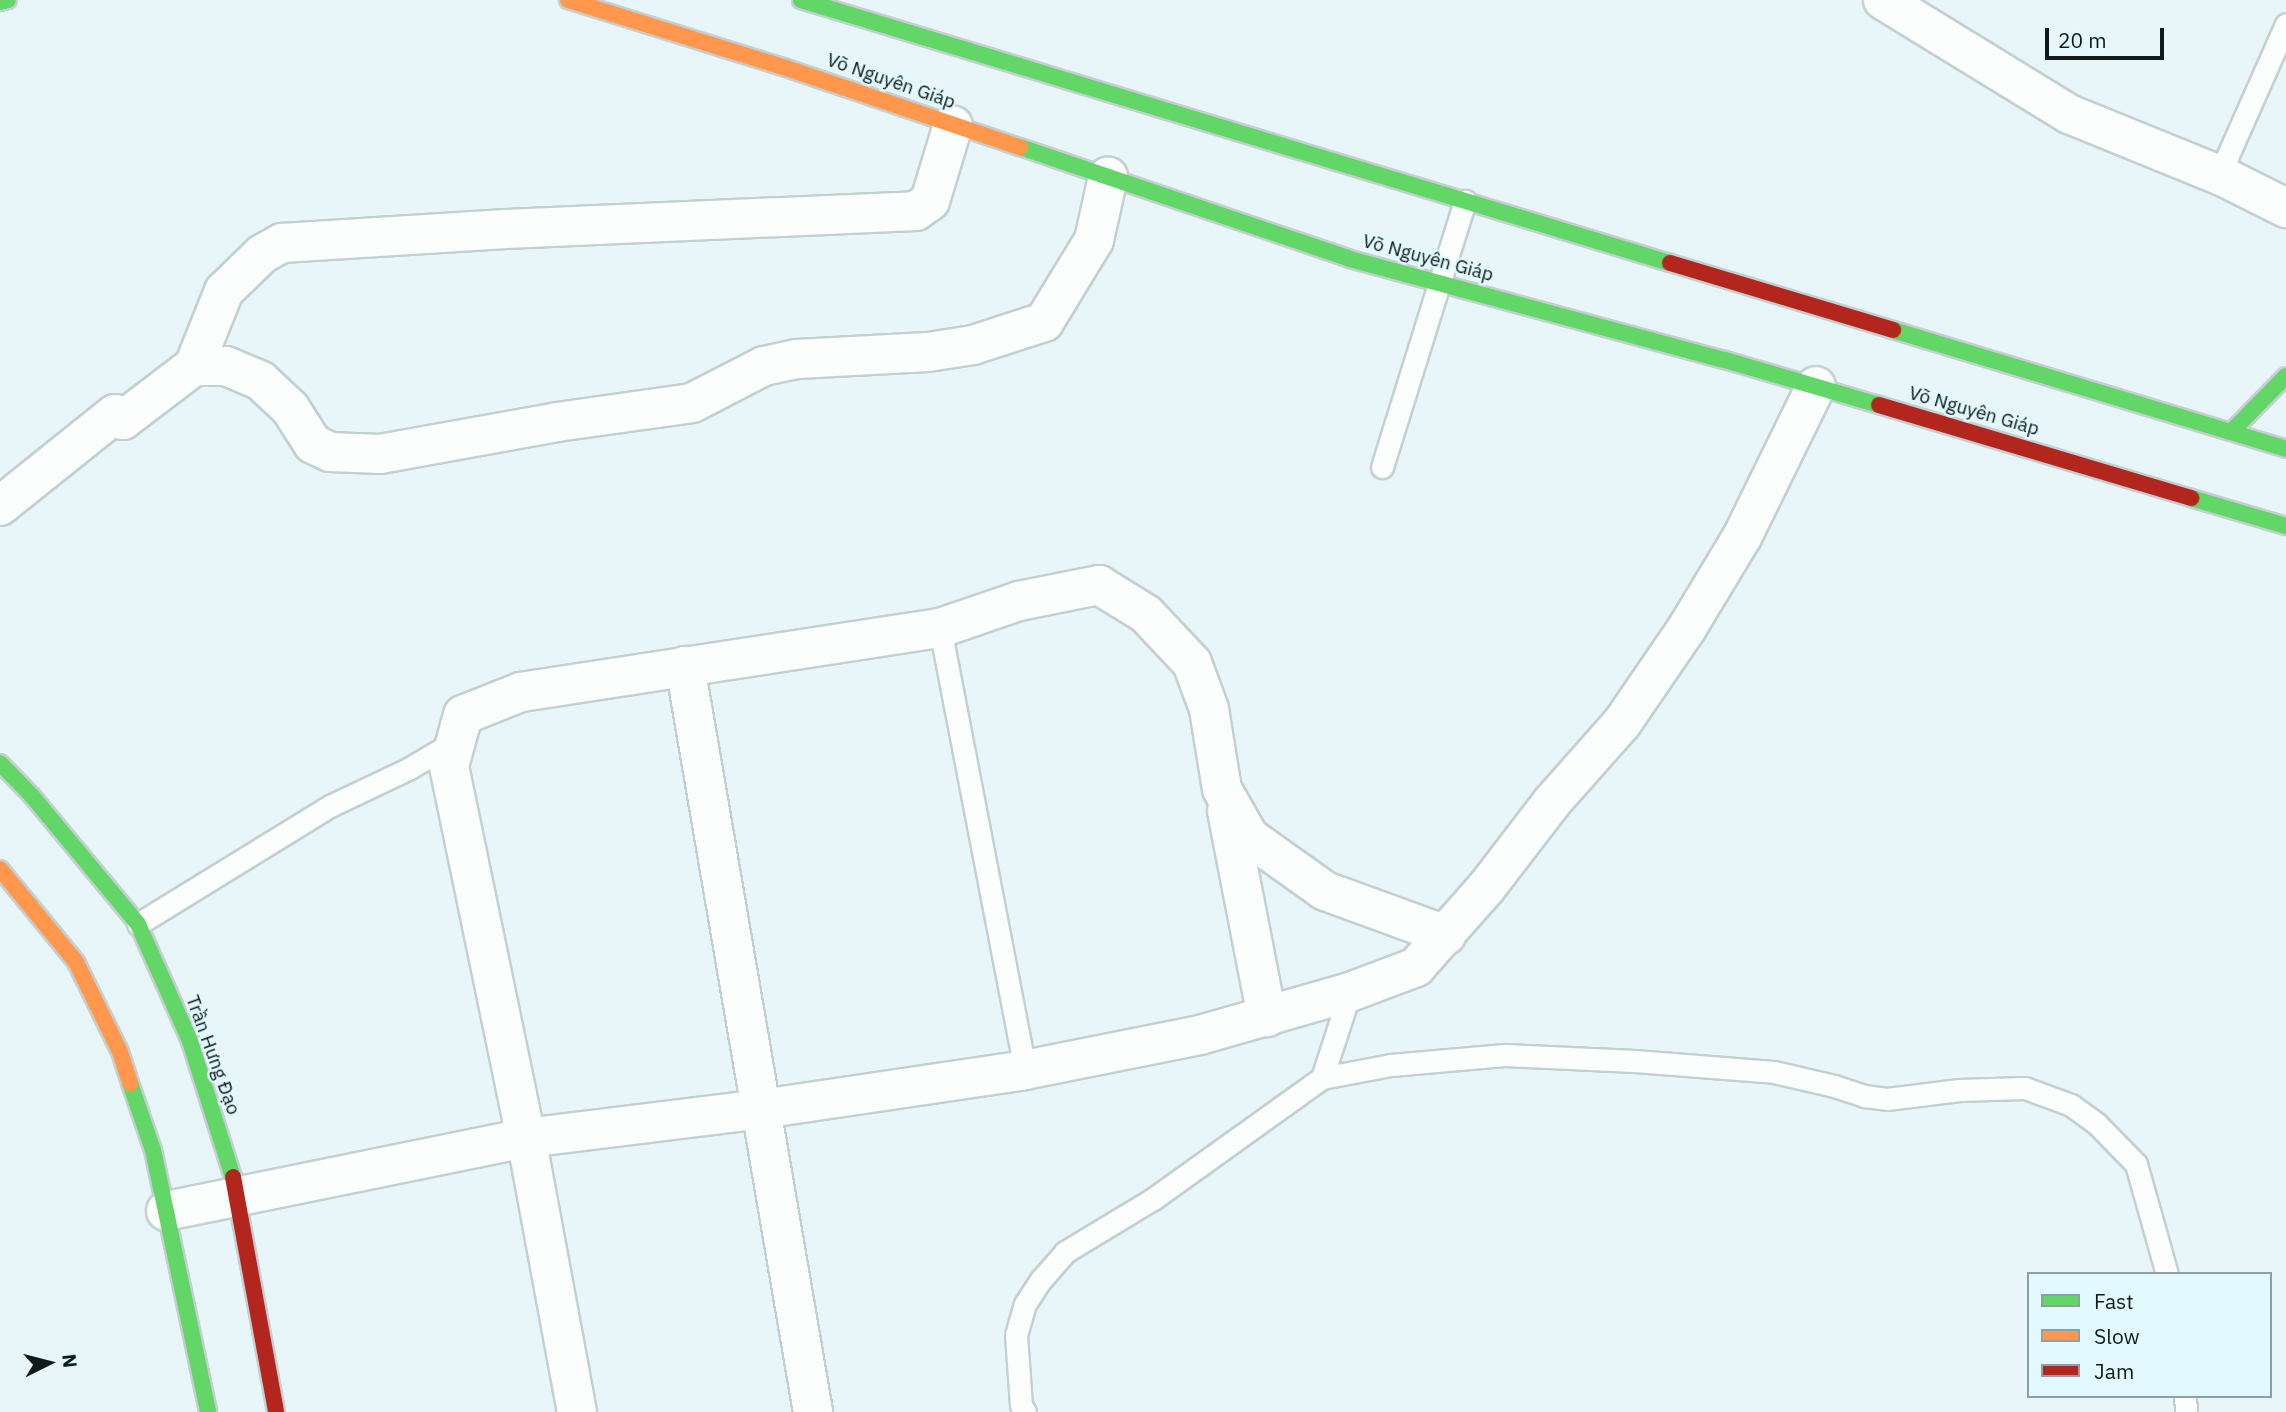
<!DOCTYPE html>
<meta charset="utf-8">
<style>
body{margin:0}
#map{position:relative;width:2286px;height:1412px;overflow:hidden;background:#e8f6f9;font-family:"IBM Plex Sans",sans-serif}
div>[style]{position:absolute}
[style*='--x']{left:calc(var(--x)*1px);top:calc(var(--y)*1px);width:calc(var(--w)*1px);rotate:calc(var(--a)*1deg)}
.roads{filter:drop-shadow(2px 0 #c4cfd1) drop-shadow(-2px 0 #c4cfd1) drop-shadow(0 2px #c4cfd1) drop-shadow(0 -2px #c4cfd1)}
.lane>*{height:21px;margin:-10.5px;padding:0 10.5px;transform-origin:10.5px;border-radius:10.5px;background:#fcfefe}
.street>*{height:38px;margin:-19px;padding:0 19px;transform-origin:19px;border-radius:19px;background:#fcfefe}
.fast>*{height:16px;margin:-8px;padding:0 8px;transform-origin:8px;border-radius:8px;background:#63d668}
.slow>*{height:16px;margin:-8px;padding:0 8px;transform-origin:8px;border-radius:8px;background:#ff974d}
.jam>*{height:16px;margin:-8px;padding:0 8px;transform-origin:8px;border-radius:8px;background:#b3261e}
span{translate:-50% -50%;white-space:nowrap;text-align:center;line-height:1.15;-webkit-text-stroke:5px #e2faff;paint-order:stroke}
.street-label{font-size:19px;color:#111a1b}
.legend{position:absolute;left:2027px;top:1272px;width:245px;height:126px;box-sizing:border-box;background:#e2faff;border:2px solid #8ea0a4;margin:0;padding:9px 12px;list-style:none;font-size:21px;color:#111a1b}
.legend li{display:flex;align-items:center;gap:14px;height:35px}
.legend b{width:35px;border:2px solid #8ea0a4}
.north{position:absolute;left:14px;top:1328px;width:70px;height:70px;-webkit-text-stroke:5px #e2faff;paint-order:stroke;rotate:84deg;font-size:19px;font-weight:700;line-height:28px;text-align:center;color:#111a1b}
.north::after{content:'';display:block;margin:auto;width:24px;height:32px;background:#111a1b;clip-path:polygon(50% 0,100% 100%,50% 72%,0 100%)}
.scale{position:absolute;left:2045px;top:28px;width:119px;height:32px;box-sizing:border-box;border:4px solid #111a1b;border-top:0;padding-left:9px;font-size:21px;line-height:24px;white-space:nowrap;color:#111a1b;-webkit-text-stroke:5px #e2faff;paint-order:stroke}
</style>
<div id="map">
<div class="roads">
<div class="lane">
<i style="--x:2222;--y:176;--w:22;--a:-74"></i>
<i style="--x:2228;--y:155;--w:143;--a:-66.1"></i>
<i style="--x:1382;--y:467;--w:279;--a:-72.7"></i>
<i style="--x:940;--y:628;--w:450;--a:79.1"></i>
<i style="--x:138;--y:924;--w:225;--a:-31.6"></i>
<i style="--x:330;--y:806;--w:86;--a:-25.4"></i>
<i style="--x:408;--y:769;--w:53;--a:-30.4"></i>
<i style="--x:1322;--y:1078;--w:70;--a:-10.7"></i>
<i style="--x:1391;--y:1065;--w:114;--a:-5"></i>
<i style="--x:1505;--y:1055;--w:130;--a:2.6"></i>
<i style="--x:1635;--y:1061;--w:139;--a:4.5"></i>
<i style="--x:1774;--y:1072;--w:62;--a:13.1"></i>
<i style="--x:1834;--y:1086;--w:32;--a:18"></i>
<i style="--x:1864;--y:1096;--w:23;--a:7"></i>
<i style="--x:1887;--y:1099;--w:73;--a:-7.1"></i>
<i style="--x:1959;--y:1090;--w:66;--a:-1.7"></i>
<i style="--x:2025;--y:1088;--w:49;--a:20.3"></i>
<i style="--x:2071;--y:1105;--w:32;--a:36"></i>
<i style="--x:2097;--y:1124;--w:56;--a:45.7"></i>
<i style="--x:2136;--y:1164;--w:114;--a:74.3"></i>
<i style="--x:2185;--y:1396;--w:16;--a:86"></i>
<i style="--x:1025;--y:1412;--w:8;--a:-120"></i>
<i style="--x:1021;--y:1405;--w:70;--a:-94.1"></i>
<i style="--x:1016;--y:1335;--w:32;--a:-74"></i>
<i style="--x:1025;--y:1304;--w:27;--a:-57"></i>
<i style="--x:1040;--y:1281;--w:38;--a:-49"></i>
<i style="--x:1065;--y:1252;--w:103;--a:-31.1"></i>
<i style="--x:1153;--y:1199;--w:208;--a:-35.6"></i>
<i style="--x:1322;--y:1078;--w:90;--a:-72"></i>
</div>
<div class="street">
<i style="--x:1883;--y:0;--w:218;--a:31.5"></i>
<i style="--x:2069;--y:114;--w:165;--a:22.1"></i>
<i style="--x:2222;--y:176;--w:72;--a:26.6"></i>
<i style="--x:194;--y:366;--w:81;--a:-68.2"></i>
<i style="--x:224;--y:291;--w:53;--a:-44.2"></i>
<i style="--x:262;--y:254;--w:23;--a:-29"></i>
<i style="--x:282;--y:243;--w:224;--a:-3.6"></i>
<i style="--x:506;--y:229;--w:410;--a:-2.5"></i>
<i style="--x:916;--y:211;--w:17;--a:-36"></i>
<i style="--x:930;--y:201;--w:79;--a:-73.2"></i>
<i style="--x:0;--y:506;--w:147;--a:-38.7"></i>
<i style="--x:115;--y:414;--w:10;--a:37"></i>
<i style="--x:123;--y:420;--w:89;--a:-37.3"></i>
<i style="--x:194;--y:366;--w:32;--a:0"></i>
<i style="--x:226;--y:366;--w:38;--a:23"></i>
<i style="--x:261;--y:381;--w:40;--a:43"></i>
<i style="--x:290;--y:408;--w:43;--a:57.4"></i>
<i style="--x:313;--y:444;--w:19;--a:25"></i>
<i style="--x:330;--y:452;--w:50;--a:2.3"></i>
<i style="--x:380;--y:454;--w:180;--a:-10.2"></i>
<i style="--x:557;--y:422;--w:136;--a:-8"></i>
<i style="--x:692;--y:403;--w:81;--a:-27.2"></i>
<i style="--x:764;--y:366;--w:34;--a:-12"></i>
<i style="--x:797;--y:359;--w:131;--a:-3.1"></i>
<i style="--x:928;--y:352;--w:46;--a:-8.8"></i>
<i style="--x:973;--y:345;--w:75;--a:-17.9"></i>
<i style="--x:1044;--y:322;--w:96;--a:-58.6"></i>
<i style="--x:1094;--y:240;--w:65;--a:-77.5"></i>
<i style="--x:685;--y:666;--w:757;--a:80.26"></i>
<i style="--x:1227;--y:811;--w:210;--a:79"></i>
<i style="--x:166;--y:1211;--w:367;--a:-11.5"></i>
<i style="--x:526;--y:1138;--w:238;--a:-7"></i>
<i style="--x:762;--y:1109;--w:266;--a:-8.4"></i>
<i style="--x:1025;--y:1070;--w:178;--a:-11.3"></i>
<i style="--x:1200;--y:1035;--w:156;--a:-16"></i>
<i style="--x:1350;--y:992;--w:71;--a:-20.7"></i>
<i style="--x:1416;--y:967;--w:106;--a:-48.5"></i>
<i style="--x:1486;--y:888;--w:108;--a:-52.5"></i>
<i style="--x:1552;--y:802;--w:106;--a:-48.5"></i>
<i style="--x:1622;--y:723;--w:115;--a:-55.6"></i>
<i style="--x:1687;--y:628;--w:106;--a:-58.9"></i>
<i style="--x:1742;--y:537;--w:168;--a:-63.9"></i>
<i style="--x:577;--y:1412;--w:279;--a:-100.5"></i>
<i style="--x:526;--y:1138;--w:380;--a:-101.7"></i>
<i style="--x:449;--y:766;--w:53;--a:-74.6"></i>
<i style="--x:463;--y:715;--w:62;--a:-21.6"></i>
<i style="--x:521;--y:692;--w:424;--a:-8.7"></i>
<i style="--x:940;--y:628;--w:83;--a:-18.9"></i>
<i style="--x:1019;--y:601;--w:82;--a:-11.3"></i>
<i style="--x:1099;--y:585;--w:55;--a:31.7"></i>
<i style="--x:1146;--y:614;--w:67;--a:46.8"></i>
<i style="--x:1192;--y:663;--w:49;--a:69.7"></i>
<i style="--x:1209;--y:709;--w:81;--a:80.8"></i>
<i style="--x:1222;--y:789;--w:55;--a:60.6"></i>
<i style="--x:1249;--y:837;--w:93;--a:35.4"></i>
<i style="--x:1325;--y:891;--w:129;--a:20"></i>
</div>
<div class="fast">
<i style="--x:801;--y:0;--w:908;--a:16.84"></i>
<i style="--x:0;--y:2;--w:8;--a:-14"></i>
<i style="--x:1020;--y:147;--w:348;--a:18.7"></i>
<i style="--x:1350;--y:259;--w:388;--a:15.1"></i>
<i style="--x:1725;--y:360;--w:160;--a:16.3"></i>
<i style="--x:1893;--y:330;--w:411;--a:16.8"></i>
<i style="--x:2231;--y:432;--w:78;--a:-45.5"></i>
<i style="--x:2191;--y:498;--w:99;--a:16.4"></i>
<i style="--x:0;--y:763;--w:46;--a:45.9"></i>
<i style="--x:32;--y:796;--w:166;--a:50.4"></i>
<i style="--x:138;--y:924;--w:128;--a:66"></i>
<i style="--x:190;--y:1041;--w:143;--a:72.5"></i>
<i style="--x:130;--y:1083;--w:71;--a:71.1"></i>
<i style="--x:153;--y:1150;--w:268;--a:78.1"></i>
</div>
<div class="slow">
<i style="--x:568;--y:0;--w:225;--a:17.3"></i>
<i style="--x:783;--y:67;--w:250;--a:18.7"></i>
<i style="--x:0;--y:869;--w:120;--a:50.7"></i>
<i style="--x:76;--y:962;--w:100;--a:63.9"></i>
<i style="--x:120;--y:1052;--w:33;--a:72"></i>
</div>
<div class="jam">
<i style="--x:1670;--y:263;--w:233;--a:16.7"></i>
<i style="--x:1879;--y:405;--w:326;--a:16.6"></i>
<i style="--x:233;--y:1177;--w:239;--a:79.6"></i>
</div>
</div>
<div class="street-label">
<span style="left:891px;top:81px;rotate:19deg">Võ Nguyên Giáp</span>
<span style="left:1428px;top:258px;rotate:15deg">Võ Nguyên Giáp</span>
<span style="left:1974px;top:411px;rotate:16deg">Võ Nguyên Giáp</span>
<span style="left:213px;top:1055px;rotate:70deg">Trần Hưng Đạo</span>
</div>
<ul class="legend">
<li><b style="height:9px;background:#63d668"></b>Fast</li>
<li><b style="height:9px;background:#ff974d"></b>Slow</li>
<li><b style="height:9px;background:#b3261e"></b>Jam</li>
</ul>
<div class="north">N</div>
<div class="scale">20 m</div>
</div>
